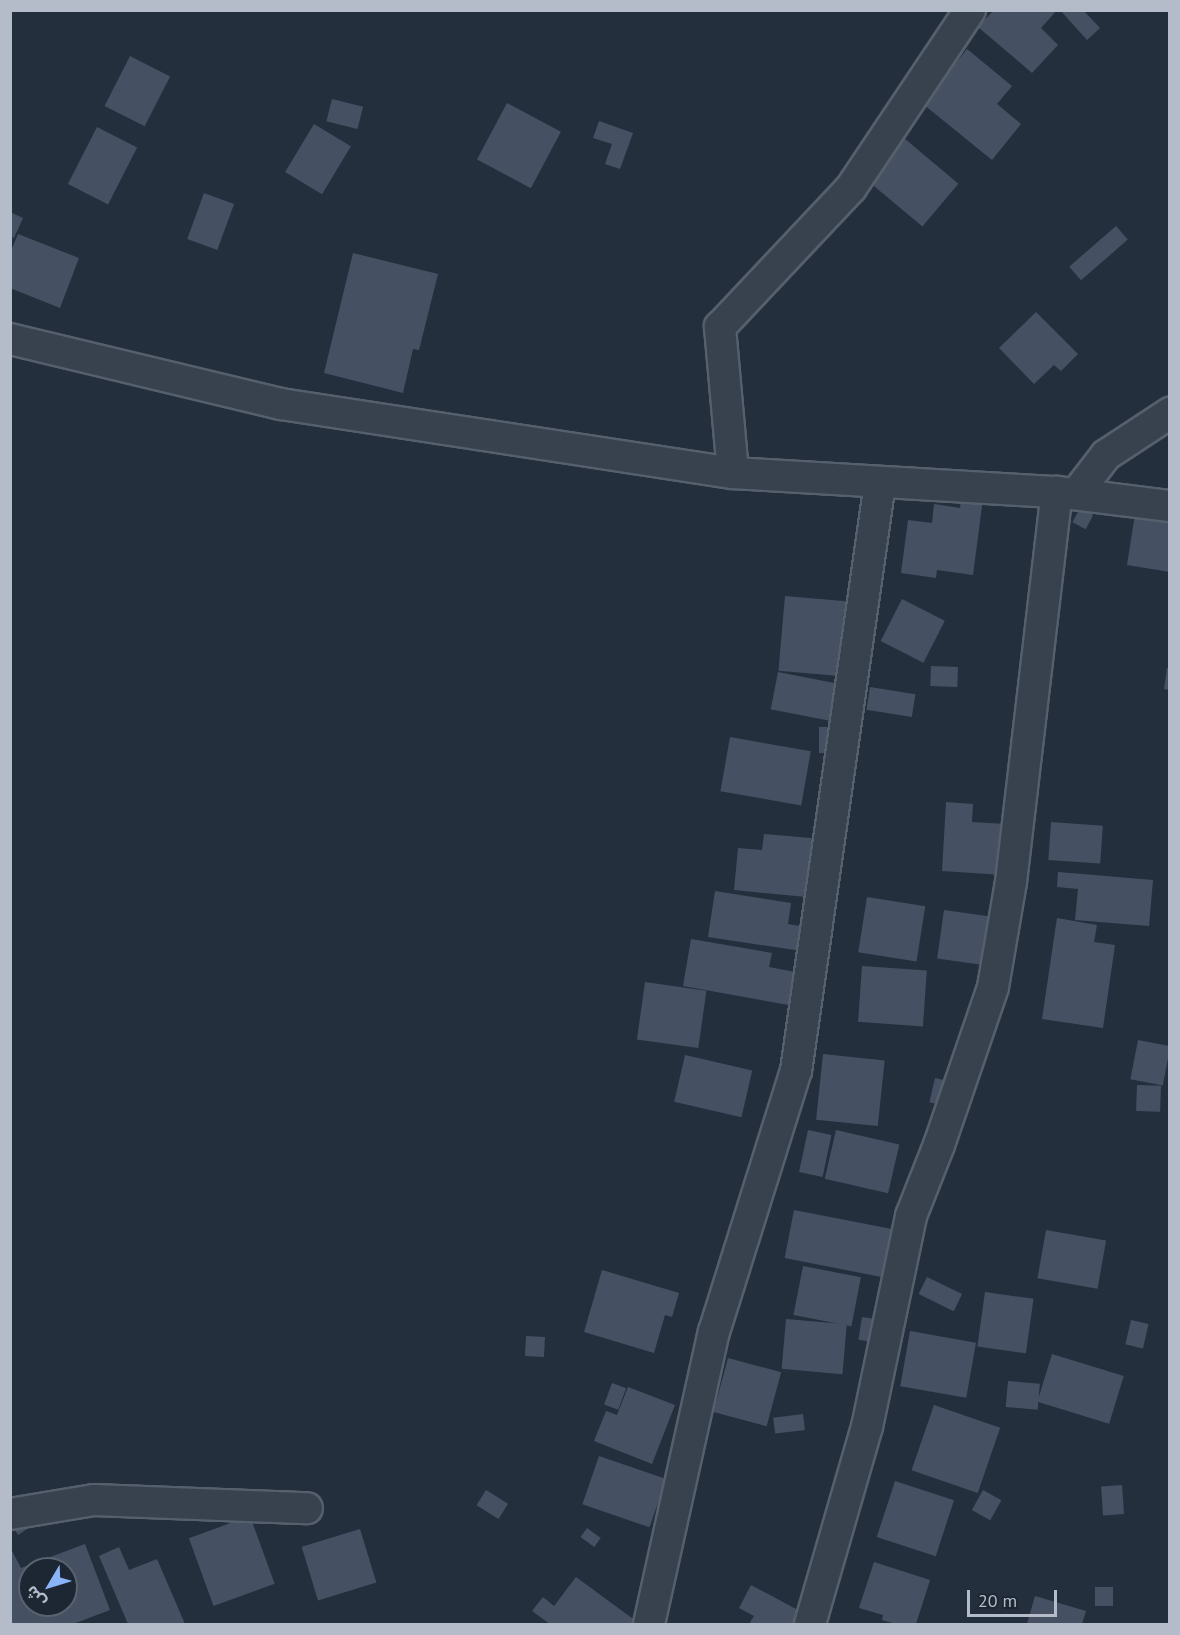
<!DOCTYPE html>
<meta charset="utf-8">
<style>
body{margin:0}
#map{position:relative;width:1180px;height:1635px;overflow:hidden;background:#242f3e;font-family:"PT Sans","Noto Sans Arabic",sans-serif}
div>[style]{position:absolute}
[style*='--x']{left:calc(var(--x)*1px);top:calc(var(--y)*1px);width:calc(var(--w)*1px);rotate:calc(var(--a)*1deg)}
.building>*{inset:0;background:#455162;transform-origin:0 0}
.roads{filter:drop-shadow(2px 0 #565f6c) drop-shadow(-2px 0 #565f6c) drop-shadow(0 2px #565f6c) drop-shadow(0 -2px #565f6c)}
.minor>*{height:30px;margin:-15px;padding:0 15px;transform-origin:15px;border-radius:15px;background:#38414e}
span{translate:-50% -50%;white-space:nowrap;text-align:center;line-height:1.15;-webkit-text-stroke:4.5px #1d2633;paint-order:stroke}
.frame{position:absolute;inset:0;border:12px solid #b4bcc9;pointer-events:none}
.north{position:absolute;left:18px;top:1557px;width:60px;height:60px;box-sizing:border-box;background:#1d2633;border:2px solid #59626f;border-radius:50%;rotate:232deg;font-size:16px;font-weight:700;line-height:24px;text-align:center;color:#b4bcc9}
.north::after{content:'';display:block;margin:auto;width:21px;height:27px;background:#8ab4f8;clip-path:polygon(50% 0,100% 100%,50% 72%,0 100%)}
.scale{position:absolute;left:967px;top:1590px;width:90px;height:27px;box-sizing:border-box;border:3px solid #b4bcc9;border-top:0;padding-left:8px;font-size:18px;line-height:21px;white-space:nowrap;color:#b4bcc9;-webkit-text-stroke:4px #1d2633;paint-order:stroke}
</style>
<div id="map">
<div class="building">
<i style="clip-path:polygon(994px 10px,1057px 10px,1041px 28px,1058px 45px,1032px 73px,978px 27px)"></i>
<i style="clip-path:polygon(1060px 10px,1083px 10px,1100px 28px,1087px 40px)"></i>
<i style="clip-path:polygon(967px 49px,1012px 86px,997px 104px,1021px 124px,992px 160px,923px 104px)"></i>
<i style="left:130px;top:56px;width:45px;height:56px;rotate:27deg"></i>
<i style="left:332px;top:99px;width:32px;height:23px;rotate:14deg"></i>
<i style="left:507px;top:103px;width:61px;height:64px;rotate:28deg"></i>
<i style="clip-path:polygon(599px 121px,633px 133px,620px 169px,605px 164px,612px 144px,593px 138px)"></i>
<i style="left:314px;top:124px;width:43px;height:56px;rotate:31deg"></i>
<i style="left:97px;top:127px;width:45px;height:64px;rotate:27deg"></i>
<i style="left:904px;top:138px;width:71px;height:56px;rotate:40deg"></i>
<i style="left:204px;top:193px;width:32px;height:49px;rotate:20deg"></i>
<i style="clip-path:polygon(10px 212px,23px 218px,14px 238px,10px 236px)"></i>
<i style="left:1116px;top:226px;width:18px;height:62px;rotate:49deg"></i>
<i style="clip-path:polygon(18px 234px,79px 258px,60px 308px,10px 288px,10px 253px)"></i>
<i style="clip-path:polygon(353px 253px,438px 274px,419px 350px,413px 349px,403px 393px,324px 373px)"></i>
<i style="clip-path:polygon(1036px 312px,1078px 354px,1061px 371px,1054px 365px,1034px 384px,999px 348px)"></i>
<i style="clip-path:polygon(962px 488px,984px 491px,973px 575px,937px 570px,936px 578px,901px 573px,908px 520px,932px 523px,934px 504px,960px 508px)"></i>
<i style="left:1080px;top:508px;width:15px;height:16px;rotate:28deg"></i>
<i style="clip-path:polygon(1135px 514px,1170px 519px,1170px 572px,1127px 565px)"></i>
<i style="left:785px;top:596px;width:70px;height:75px;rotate:5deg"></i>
<i style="left:902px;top:599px;width:48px;height:47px;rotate:27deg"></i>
<i style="left:931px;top:666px;width:27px;height:20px;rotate:2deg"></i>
<i style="clip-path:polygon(1167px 668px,1170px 668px,1170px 690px,1164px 689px)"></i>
<i style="left:778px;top:672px;width:69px;height:38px;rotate:11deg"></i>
<i style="left:870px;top:687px;width:46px;height:23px;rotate:9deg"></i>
<i style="left:819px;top:727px;width:17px;height:26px"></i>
<i style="left:730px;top:737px;width:82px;height:55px;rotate:10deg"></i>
<i style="clip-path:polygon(946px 802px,973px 804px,972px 822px,1006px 824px,1003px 875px,942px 871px)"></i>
<i style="left:1051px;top:822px;width:52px;height:38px;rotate:4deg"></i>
<i style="clip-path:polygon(764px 834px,822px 839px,817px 898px,734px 890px,738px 848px,762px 850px)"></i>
<i style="clip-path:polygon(1058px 872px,1153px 880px,1149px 926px,1075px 920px,1078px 889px,1057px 887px)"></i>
<i style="clip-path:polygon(715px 891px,791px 903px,788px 924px,811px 928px,808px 952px,708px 937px)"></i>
<i style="left:867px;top:897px;width:59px;height:56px;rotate:9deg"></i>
<i style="left:944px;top:910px;width:52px;height:49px;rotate:8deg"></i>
<i style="clip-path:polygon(1057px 918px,1097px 925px,1094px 942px,1115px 945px,1103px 1028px,1042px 1019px)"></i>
<i style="clip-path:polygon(691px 939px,772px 953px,769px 967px,800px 973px,794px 1006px,683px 986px)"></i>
<i style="left:862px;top:966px;width:65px;height:56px;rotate:4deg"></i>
<i style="left:645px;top:982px;width:62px;height:58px;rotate:8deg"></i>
<i style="left:1138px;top:1040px;width:33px;height:40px;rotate:11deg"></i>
<i style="left:823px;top:1054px;width:62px;height:66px;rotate:6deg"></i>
<i style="left:685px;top:1055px;width:69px;height:48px;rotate:13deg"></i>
<i style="left:935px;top:1078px;width:17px;height:25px;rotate:13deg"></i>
<i style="left:1137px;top:1085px;width:24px;height:26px;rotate:2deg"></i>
<i style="left:808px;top:1130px;width:24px;height:43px;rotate:12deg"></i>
<i style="left:836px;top:1130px;width:65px;height:50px;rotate:13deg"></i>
<i style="left:794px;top:1210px;width:109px;height:49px;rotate:11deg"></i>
<i style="left:1046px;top:1230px;width:61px;height:49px;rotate:10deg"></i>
<i style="left:803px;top:1266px;width:59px;height:50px;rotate:11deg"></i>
<i style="clip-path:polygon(602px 1270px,679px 1293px,672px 1317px,665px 1315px,654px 1353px,584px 1332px)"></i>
<i style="left:927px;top:1277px;width:39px;height:19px;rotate:26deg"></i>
<i style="left:985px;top:1292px;width:49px;height:55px;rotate:8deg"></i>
<i style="left:862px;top:1317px;width:24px;height:23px;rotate:9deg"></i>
<i style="left:786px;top:1319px;width:61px;height:50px;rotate:5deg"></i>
<i style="left:1131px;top:1320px;width:18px;height:25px;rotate:13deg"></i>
<i style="left:910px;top:1331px;width:67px;height:56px;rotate:10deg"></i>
<i style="left:526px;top:1336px;width:19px;height:20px;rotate:3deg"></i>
<i style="left:1052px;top:1354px;width:75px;height:50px;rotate:17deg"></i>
<i style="left:728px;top:1358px;width:55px;height:56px;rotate:15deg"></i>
<i style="left:1008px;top:1381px;width:32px;height:26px;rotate:5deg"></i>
<i style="left:612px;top:1383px;width:15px;height:23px;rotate:20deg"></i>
<i style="clip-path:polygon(628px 1387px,675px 1405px,652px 1464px,594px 1441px,606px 1411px,617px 1415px)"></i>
<i style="left:934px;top:1405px;width:70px;height:69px;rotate:19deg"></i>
<i style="left:803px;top:1414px;width:16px;height:30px;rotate:83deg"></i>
<i style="left:599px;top:1456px;width:71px;height:51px;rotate:19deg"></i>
<i style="left:895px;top:1481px;width:62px;height:59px;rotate:18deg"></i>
<i style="left:1122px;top:1485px;width:29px;height:21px;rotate:86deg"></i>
<i style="left:486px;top:1490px;width:26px;height:18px;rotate:32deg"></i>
<i style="left:983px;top:1490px;width:21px;height:23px;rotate:29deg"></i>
<i style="left:250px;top:1516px;width:72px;height:65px;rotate:70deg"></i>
<i style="clip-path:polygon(36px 1523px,18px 1535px,12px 1525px)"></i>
<i style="left:587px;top:1528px;width:17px;height:11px;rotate:36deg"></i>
<i style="left:360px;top:1529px;width:56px;height:61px;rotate:73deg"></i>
<i style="clip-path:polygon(evenodd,85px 1544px,110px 1610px,73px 1624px,10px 1624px,10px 1547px,21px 1568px,85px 1544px,30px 1569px,66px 1569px,66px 1605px,30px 1605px,30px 1569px)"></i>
<i style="clip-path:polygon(119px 1547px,129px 1570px,157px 1559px,185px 1624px,128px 1624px,99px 1556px)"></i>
<i style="clip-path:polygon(874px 1562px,930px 1580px,916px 1624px,896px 1624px,882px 1620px,883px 1615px,859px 1608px)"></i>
<i style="clip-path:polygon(576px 1577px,640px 1624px,550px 1624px,532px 1611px,543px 1597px,554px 1606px)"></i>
<i style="clip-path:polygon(751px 1585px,811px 1617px,807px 1624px,749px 1624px,754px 1616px,739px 1608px)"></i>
<i style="left:1095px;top:1587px;width:18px;height:19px"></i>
<i style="clip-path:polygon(1035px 1596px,1086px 1611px,1082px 1624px,1027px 1624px)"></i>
</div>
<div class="roads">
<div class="minor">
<i style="--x:10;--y:339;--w:279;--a:13.5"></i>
<i style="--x:281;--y:404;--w:457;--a:8.7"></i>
<i style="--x:733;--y:473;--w:325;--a:3.4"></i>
<i style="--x:1057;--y:492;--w:114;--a:7.1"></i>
<i style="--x:733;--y:473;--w:147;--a:-95.1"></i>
<i style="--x:720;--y:327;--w:191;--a:-46.7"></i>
<i style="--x:851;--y:188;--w:214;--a:-56.2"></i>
<i style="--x:1076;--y:494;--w:49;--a:-52.4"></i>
<i style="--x:1106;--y:455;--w:77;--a:-33.3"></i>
<i style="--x:10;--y:1514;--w:85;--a:-9.5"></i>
<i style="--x:94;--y:1500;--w:213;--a:2.2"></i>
<i style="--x:649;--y:1624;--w:299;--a:-77.5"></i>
<i style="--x:714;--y:1332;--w:274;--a:-72.6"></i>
<i style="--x:796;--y:1071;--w:594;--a:-81.87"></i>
<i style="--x:810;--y:1624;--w:205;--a:-73.9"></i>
<i style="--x:867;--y:1427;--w:216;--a:-78.2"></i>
<i style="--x:911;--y:1216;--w:76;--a:-68.5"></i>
<i style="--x:939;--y:1145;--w:167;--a:-71.1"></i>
<i style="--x:993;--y:987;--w:107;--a:-80.3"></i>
<i style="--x:1011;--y:882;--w:393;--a:-83.3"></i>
</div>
</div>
<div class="frame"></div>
<div class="north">ش</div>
<div class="scale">20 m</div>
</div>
